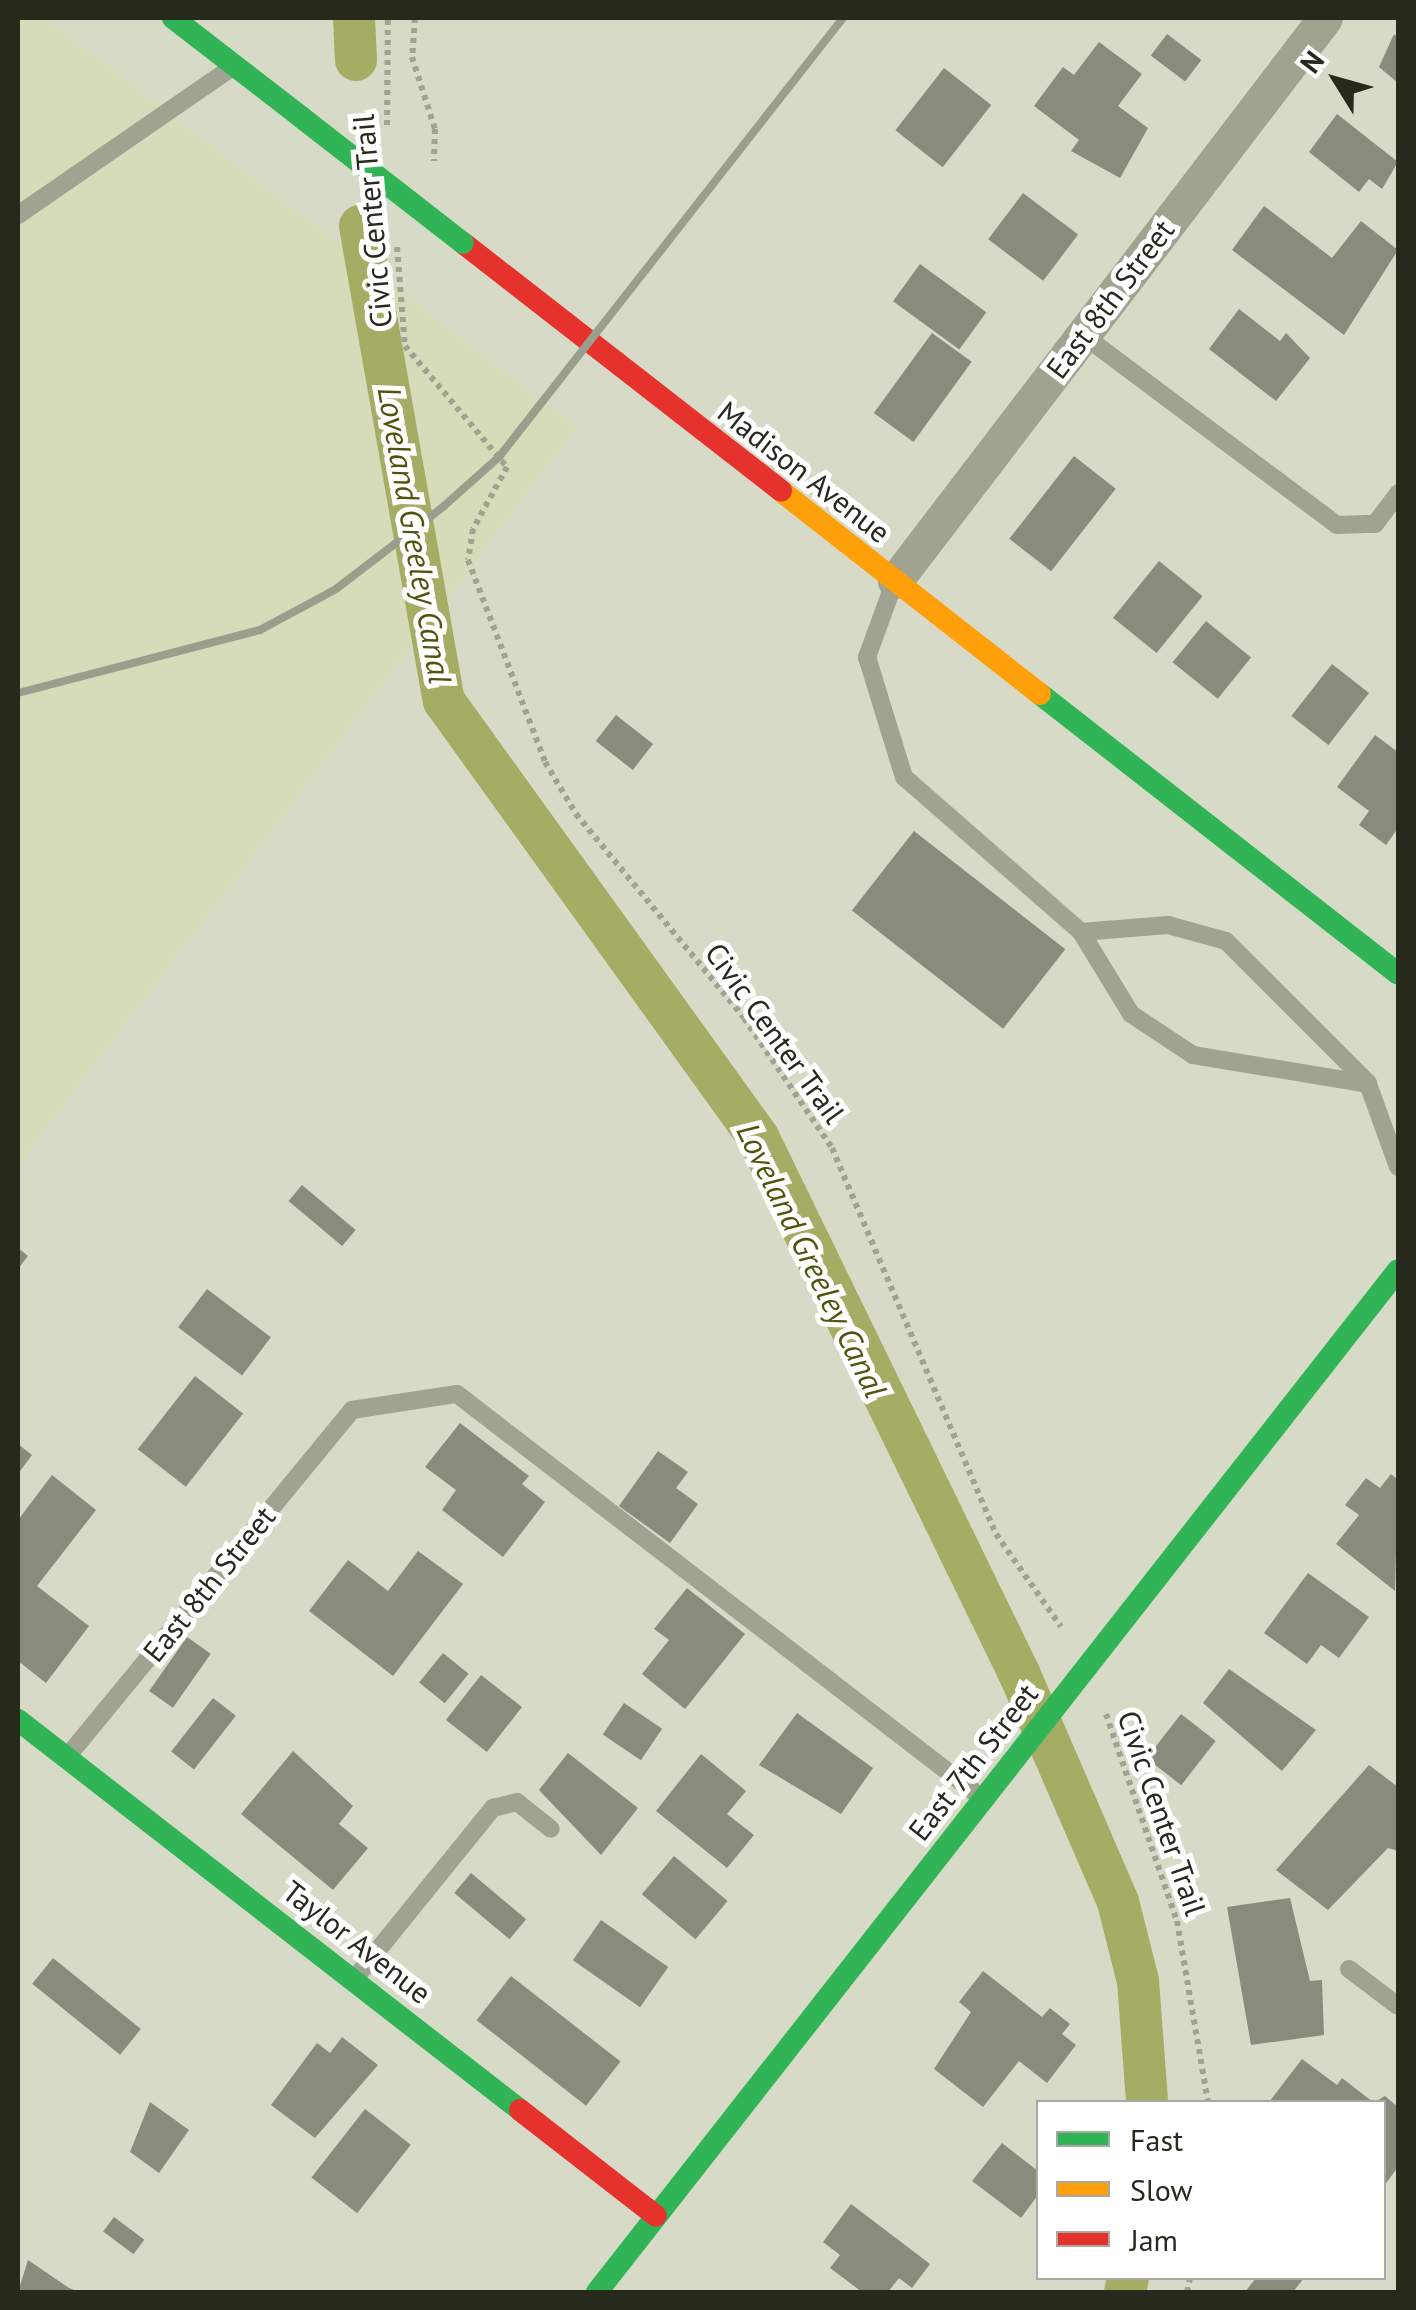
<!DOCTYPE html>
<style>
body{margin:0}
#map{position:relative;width:1416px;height:2310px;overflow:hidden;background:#d7dac6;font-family:"PT Sans",sans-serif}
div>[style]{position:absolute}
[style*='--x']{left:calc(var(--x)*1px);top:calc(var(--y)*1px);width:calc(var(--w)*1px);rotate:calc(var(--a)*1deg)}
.built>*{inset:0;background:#d6dbba}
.canal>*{height:42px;margin:-21px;padding:0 21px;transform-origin:21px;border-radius:21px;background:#a5ac64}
.building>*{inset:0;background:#898c7c;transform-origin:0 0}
.path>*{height:6px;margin-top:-3px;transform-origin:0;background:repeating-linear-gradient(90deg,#a0a390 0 5px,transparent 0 10px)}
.lane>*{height:18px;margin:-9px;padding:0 9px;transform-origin:9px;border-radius:9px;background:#a0a38f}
.street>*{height:35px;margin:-17.5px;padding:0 17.5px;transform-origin:17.5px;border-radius:17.5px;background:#a0a38f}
.fast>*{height:22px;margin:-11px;padding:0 11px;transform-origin:11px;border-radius:11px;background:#30b455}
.slow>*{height:22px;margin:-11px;padding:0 11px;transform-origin:11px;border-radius:11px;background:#ff9f0a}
.jam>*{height:22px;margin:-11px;padding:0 11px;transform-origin:11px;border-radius:11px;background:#e5322d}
.rail>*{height:8px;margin:-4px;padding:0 4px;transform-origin:4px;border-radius:4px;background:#9b9e8c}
.fast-bridge>*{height:22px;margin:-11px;padding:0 11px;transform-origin:11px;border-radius:11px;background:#30b455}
span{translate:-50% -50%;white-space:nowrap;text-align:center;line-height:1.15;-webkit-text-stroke:10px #fff;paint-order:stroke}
.street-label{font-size:30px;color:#27291c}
.water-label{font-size:32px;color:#4e540c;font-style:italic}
.frame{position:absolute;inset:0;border:20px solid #27291c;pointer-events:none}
.legend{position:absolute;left:1036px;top:2100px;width:350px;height:180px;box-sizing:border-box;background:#fff;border:2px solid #a9a9a4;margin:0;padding:12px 18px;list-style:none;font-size:30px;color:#27291c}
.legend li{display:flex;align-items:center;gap:20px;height:50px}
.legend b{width:50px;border:2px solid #a9a9a4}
.north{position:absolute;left:1286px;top:30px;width:100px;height:100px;-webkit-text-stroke:8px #fff;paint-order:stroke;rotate:307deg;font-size:28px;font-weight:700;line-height:40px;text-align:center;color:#27291c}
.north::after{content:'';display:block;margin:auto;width:35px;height:45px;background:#27291c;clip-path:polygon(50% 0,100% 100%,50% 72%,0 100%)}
</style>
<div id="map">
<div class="built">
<i style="clip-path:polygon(18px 18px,46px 18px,578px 427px,18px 1167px)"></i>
</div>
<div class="canal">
<i style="--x:354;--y:18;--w:42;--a:87.3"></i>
<i style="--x:360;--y:226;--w:482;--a:80"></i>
<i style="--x:444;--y:701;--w:537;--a:54.24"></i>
<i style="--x:758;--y:1137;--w:596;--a:64.04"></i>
<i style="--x:1019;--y:1673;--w:249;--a:66.6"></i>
<i style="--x:1118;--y:1902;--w:81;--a:75.8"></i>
<i style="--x:1138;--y:1981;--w:121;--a:85.7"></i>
<i style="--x:1125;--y:2292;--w:14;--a:-78"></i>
</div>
<div class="building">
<i style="left:1167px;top:34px;width:43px;height:27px;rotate:37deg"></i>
<i style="clip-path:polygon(1394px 34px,1398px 38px,1398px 83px,1379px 67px)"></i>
<i style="clip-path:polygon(1099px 42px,1142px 74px,1118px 106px,1148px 128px,1120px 178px,1071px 151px,1079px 140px,1034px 106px,1063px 67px,1074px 75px)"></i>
<i style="left:944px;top:68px;width:60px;height:79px;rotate:38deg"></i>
<i style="clip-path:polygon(1337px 114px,1398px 162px,1382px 189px,1369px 179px,1359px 192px,1309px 152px)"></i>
<i style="left:1023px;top:193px;width:69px;height:58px;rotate:37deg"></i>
<i style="clip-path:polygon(1264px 206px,1332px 258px,1361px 221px,1398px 250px,1344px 335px,1232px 250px)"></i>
<i style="left:920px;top:264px;width:82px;height:46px;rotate:36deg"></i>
<i style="clip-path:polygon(1239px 309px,1280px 341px,1286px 333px,1310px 358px,1276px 401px,1209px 349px)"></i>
<i style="left:932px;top:333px;width:49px;height:99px;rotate:36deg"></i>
<i style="left:1074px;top:456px;width:53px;height:105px;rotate:38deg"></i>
<i style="left:1159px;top:561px;width:56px;height:73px;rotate:39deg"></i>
<i style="left:1206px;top:621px;width:58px;height:53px;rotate:39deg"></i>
<i style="left:1332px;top:664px;width:47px;height:66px;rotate:38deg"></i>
<i style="left:616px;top:715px;width:47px;height:33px;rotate:38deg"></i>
<i style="clip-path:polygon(1375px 735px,1398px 752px,1398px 828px,1386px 845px,1359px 825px,1369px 811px,1337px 787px)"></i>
<i style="left:914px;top:831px;width:192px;height:101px;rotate:38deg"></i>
<i style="left:302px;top:1185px;width:70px;height:21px;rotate:40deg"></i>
<i style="clip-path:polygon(18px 1248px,28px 1256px,18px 1269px)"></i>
<i style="left:207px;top:1289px;width:80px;height:48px;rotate:37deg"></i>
<i style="left:195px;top:1376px;width:61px;height:93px;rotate:38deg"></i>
<i style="clip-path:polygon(460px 1423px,529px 1476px,522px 1484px,545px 1502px,503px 1557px,442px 1510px,456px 1490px,425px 1467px)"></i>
<i style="clip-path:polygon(18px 1444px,32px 1455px,18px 1474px)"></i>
<i style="clip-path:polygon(658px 1451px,688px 1472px,676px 1488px,698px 1504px,670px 1543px,619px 1506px)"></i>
<i style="clip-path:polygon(1391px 1474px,1398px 1480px,1395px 1591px,1336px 1544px,1359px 1515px,1345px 1505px,1366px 1478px,1380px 1488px)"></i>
<i style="clip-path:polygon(52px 1475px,96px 1510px,37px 1586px,89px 1626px,46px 1683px,18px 1661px,18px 1520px)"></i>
<i style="clip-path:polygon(418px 1551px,463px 1584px,393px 1676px,309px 1611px,348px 1560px,388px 1591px)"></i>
<i style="clip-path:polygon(1308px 1573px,1369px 1617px,1339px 1658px,1321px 1645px,1307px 1664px,1264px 1633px)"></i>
<i style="clip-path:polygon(687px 1588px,745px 1634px,685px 1709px,642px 1674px,669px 1640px,654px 1629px)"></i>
<i style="left:187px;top:1637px;width:29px;height:66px;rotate:35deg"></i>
<i style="left:443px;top:1653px;width:33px;height:38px;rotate:39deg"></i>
<i style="clip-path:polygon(1229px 1669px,1316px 1730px,1282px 1771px,1203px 1703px)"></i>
<i style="left:481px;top:1675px;width:52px;height:57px;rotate:38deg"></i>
<i style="left:213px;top:1698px;width:29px;height:68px;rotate:38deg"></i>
<i style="left:624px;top:1703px;width:46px;height:38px;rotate:34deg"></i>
<i style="clip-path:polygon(797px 1713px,873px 1768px,841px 1814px,759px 1765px)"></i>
<i style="left:1181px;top:1714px;width:44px;height:56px;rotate:38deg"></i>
<i style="clip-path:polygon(293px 1751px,353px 1806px,339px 1824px,368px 1848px,333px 1890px,241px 1814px)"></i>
<i style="clip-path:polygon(568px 1753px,638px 1808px,601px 1855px,539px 1790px)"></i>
<i style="clip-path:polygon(701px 1754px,746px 1791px,727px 1814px,754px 1835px,727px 1868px,656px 1811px)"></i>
<i style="clip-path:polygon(1369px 1765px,1398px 1787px,1398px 1851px,1388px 1848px,1328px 1910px,1276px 1870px)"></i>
<i style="left:674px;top:1856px;width:70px;height:50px;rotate:40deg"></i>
<i style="left:471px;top:1873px;width:72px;height:26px;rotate:40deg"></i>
<i style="clip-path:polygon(1290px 1898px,1310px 1981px,1322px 1980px,1324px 2035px,1251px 2045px,1227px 1907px)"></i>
<i style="left:601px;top:1920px;width:82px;height:49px;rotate:35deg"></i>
<i style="left:53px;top:1958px;width:113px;height:33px;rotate:39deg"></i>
<i style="clip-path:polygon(983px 1971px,1042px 2017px,1050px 2008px,1070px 2024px,1062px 2034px,1076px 2045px,1047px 2083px,1019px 2061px,983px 2107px,934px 2069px,971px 2012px,959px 2002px)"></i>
<i style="left:511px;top:1976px;width:139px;height:56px;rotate:38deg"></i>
<i style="clip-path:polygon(342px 2037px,378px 2065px,315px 2138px,271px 2105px,317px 2043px,330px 2053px)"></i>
<i style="clip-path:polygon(1302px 2059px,1337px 2085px,1342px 2078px,1373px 2102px,1269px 2102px)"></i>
<i style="clip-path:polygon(1385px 2096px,1398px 2107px,1398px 2167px,1384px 2186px,1384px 2102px,1375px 2102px)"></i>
<i style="clip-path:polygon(150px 2102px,189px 2130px,159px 2173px,130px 2152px)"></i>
<i style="left:365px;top:2109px;width:58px;height:87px;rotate:38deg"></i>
<i style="clip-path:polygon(1002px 2143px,1038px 2171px,1038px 2195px,1021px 2218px,972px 2181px)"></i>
<i style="clip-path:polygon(851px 2204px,930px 2264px,912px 2288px,899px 2278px,888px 2292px,862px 2292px,830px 2268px,840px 2255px,823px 2242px)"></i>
<i style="left:114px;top:2217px;width:38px;height:18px;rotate:37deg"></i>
<i style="clip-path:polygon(28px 2260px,69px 2288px,79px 2292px,18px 2292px)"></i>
<i style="clip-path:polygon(1256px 2278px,1304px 2278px,1293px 2292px,1245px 2292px)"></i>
</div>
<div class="path">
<i style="--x:415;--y:18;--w:39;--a:94"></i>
<i style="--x:412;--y:57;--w:76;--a:72.3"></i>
<i style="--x:435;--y:129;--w:32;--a:92"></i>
<i style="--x:387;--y:125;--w:107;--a:-89.5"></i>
<i style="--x:397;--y:247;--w:99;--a:85.4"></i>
<i style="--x:405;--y:346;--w:158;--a:49.9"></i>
<i style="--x:507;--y:467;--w:71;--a:118.7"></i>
<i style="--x:473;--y:529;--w:31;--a:99"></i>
<i style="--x:468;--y:560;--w:216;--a:69.1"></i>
<i style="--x:545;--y:762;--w:61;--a:59.2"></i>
<i style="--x:576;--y:814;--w:264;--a:50.5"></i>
<i style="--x:744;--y:1018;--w:157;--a:55.9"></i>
<i style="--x:832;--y:1148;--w:419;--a:67"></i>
<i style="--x:996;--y:1534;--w:113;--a:55"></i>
<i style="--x:1106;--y:1714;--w:219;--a:71.1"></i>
<i style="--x:1177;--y:1921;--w:184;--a:80.3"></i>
<i style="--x:1187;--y:2292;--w:14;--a:-78"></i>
</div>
<div class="lane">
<i style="--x:18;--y:215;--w:257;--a:-34.6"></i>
<i style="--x:1083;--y:335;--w:317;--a:36.8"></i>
<i style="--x:1337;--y:525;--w:38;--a:-2"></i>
<i style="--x:1375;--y:524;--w:39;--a:-53"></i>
<i style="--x:893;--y:586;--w:76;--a:110.1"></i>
<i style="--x:867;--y:657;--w:126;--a:72.9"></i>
<i style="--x:904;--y:777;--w:235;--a:41.2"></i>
<i style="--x:1081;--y:932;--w:96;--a:58.6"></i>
<i style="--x:1131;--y:1014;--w:74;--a:33.5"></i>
<i style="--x:1193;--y:1055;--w:177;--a:9.4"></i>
<i style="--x:1368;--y:1084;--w:88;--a:70.1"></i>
<i style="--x:1081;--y:932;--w:87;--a:-4.6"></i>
<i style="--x:1168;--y:925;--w:60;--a:15.4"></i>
<i style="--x:1226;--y:941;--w:201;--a:45"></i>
<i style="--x:67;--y:1757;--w:449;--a:-50.6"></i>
<i style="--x:352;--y:1410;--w:106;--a:-8.7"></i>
<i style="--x:457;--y:1394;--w:662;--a:37.58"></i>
<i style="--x:1349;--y:1969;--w:61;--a:37.1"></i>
<i style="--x:356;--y:1977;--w:218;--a:-51"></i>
<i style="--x:493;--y:1808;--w:25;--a:-14"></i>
<i style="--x:517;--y:1802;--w:43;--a:38.5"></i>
</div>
<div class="street">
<i style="--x:895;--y:581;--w:708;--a:-52.63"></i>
</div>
<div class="fast">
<i style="--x:173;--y:18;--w:162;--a:37.7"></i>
<i style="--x:1040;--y:694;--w:454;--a:38"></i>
<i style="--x:18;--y:1720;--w:636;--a:37.84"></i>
<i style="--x:597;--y:2292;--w:1298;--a:-51.91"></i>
</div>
<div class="slow">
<i style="--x:781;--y:491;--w:329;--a:38.1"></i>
</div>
<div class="jam">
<i style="--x:463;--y:243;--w:403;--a:37.9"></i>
<i style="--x:520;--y:2110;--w:172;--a:37.9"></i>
</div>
<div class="rail">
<i style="--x:18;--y:693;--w:250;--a:-14.6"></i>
<i style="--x:260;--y:630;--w:86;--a:-28.3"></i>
<i style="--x:336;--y:589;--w:136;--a:-37.5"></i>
<i style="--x:444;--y:506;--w:74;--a:-41.7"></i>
<i style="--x:499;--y:457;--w:558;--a:-51.92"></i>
</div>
<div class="fast-bridge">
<i style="--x:301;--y:117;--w:205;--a:37.9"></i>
</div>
<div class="street-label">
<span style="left:372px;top:221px;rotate:-95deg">Civic Center Trail</span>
<span style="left:1110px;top:299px;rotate:-53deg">East 8th Street</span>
<span style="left:804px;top:472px;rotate:38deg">Madison Avenue</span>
<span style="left:775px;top:1033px;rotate:54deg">Civic Center Trail</span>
<span style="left:209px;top:1584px;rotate:-51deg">East 8th Street</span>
<span style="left:973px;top:1762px;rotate:-52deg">East 7th Street</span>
<span style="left:1162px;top:1813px;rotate:71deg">Civic Center Trail</span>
<span style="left:357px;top:1942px;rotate:38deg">Taylor Avenue</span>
</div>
<div class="water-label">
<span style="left:415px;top:535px;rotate:80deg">Loveland Greeley Canal</span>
<span style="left:812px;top:1260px;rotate:64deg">Loveland Greeley Canal</span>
</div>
<div class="frame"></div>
<ul class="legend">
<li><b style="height:12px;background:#30b455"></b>Fast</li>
<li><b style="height:12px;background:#ff9f0a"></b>Slow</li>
<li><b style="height:12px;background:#e5322d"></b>Jam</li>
</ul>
<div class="north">N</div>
</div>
